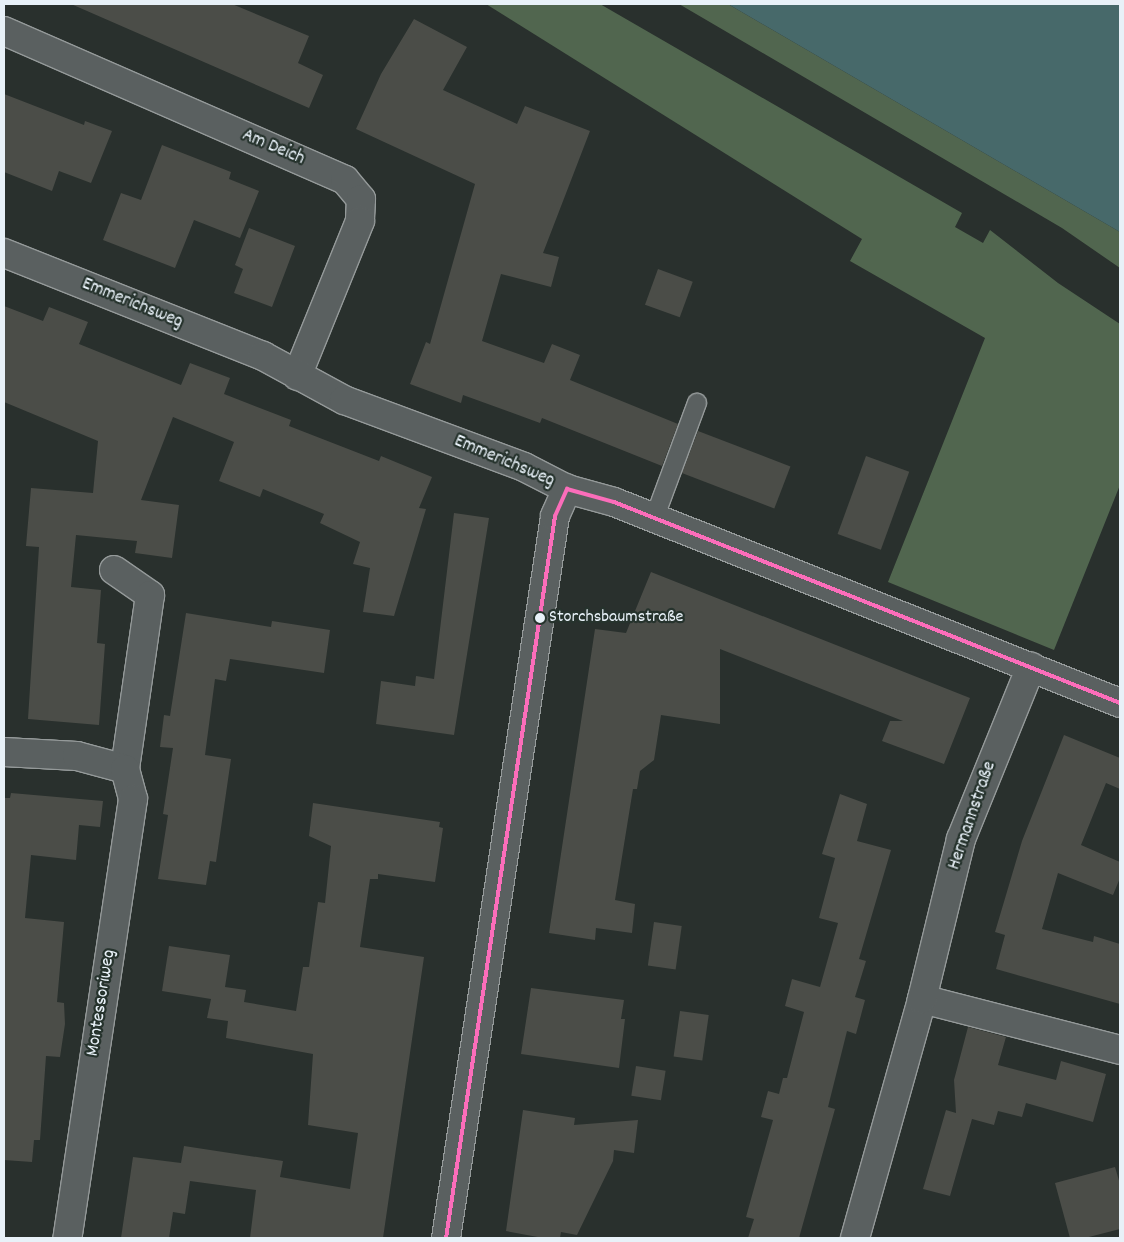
<!DOCTYPE html>
<meta charset="utf-8">
<style>
body{margin:0}
#map{position:relative;width:1124px;height:1242px;overflow:hidden;background:#29302d;font-family:Dekko,sans-serif}
div>[style]{position:absolute}
[style*='--x']{left:calc(var(--x)*1px);top:calc(var(--y)*1px);width:calc(var(--w)*1px);rotate:calc(var(--a)*1deg)}
.green>*{inset:0;background:#51664f}
.water>*{inset:0;background:#47696a}
.building>*{inset:0;background:#4b4d48;transform-origin:0 0}
.roads{filter:drop-shadow(1px 0 #959a9a) drop-shadow(-1px 0 #959a9a) drop-shadow(0 1px #959a9a) drop-shadow(0 -1px #959a9a)}
.lane>*{height:18px;margin:-9px;padding:0 9px;transform-origin:9px;border-radius:9px;background:#5a6060}
.street>*{height:28px;margin:-14px;padding:0 14px;transform-origin:14px;border-radius:14px;background:#5a6060}
.bus-1>*{height:4px;margin:-2px;padding:0 2px;transform-origin:2px;border-radius:2px;background:#fb6dba}
.dots>*{width:14px;height:14px;translate:-50% -50%;box-sizing:border-box;border:2px solid #26332d;border-radius:50%}
span{translate:-50% -50%;white-space:nowrap;text-align:center;line-height:1.15;-webkit-text-stroke:4.5px #26332d;paint-order:stroke}
.bus-label{font-size:18px;color:#e8f1f8}
.left{translate:0 -50%;text-align:left}
.street-label{font-size:19px;color:#e8f1f8}
.frame{position:absolute;inset:0;border:5px solid #e8f1f8;pointer-events:none}
</style>
<div id="map">
<div class="green">
<i style="clip-path:polygon(486px 4px,600px 4px,962px 213px,955px 227px,983px 243px,990px 230px,1058px 283px,1120px 324px,1120px 485px,1054px 650px,888px 582px,985px 338px,850px 261px,862px 239px)"></i>
<i style="clip-path:polygon(679px 4px,728px 4px,1120px 232px,1120px 268px,1062px 228px)"></i>
</div>
<div class="water">
<i style="clip-path:polygon(728px 4px,1120px 4px,1120px 232px)"></i>
</div>
<div class="building">
<i style="clip-path:polygon(71px 4px,232px 4px,309px 36px,298px 63px,323px 75px,309px 108px)"></i>
<i style="clip-path:polygon(414px 19px,467px 47px,443px 90px,517px 124px,525px 106px,590px 131px,543px 253px,559px 257px,551px 287px,501px 274px,482px 341px,544px 363px,552px 344px,580px 355px,570px 380px,678px 424px,662px 466px,542px 418px,540px 423px,463px 395px,461px 403px,410px 384px,426px 342px,430px 344px,475px 184px,356px 129px,381px 74px)"></i>
<i style="clip-path:polygon(4px 94px,84px 125px,85px 121px,112px 131px,91px 183px,59px 171px,52px 191px,4px 172px)"></i>
<i style="clip-path:polygon(162px 145px,231px 172px,229px 179px,259px 191px,240px 238px,194px 220px,175px 268px,103px 240px,121px 193px,141px 200px)"></i>
<i style="clip-path:polygon(249px 228px,295px 246px,272px 307px,234px 293px,243px 269px,235px 265px)"></i>
<i style="left:658px;top:269px;width:37px;height:38px;rotate:20deg"></i>
<i style="clip-path:polygon(4px 306px,43px 321px,49px 307px,88px 322px,79px 344px,181px 385px,190px 363px,230px 378px,224px 394px,291px 420px,289px 426px,379px 461px,381px 456px,432px 477px,419px 508px,426px 509px,394px 616px,363px 612px,370px 568px,353px 564px,360px 542px,320px 523px,324px 514px,263px 489px,260px 497px,219px 481px,234px 442px,173px 417px,141px 500px,179px 505px,172px 558px,135px 553px,137px 541px,76px 535px,71px 587px,101px 590px,97px 643px,105px 644px,99px 725px,28px 719px,39px 547px,26px 546px,31px 488px,93px 493px,98px 441px,4px 402px)"></i>
<i style="left:698px;top:431px;width:99px;height:45px;rotate:21deg"></i>
<i style="left:866px;top:456px;width:46px;height:83px;rotate:20deg"></i>
<i style="clip-path:polygon(454px 513px,489px 518px,454px 735px,376px 724px,381px 681px,415px 686px,416px 676px,434px 679px)"></i>
<i style="clip-path:polygon(651px 572px,970px 698px,944px 764px,882px 741px,890px 721px,903px 721px,720px 649px,720px 724px,661px 715px,654px 760px,640px 771px,637px 789px,633px 789px,615px 900px,635px 904px,632px 933px,596px 928px,595px 940px,549px 933px,595px 629px,626px 633px)"></i>
<i style="clip-path:polygon(186px 613px,271px 627px,272px 621px,330px 630px,324px 673px,230px 659px,226px 681px,215px 679px,205px 755px,231px 759px,216px 862px,210px 861px,206px 885px,158px 879px,168px 815px,163px 814px,173px 748px,160px 747px,164px 715px,170px 716px)"></i>
<i style="clip-path:polygon(1064px 735px,1120px 758px,1120px 789px,1106px 783px,1081px 845px,1120px 862px,1120px 878px,1113px 895px,1058px 873px,1042px 929px,1093px 942px,1094px 936px,1120px 944px,1120px 1004px,996px 969px,1005px 935px,995px 932px,1006px 895px,1022px 841px)"></i>
<i style="clip-path:polygon(11px 793px,103px 801px,100px 827px,79px 825px,76px 860px,31px 855px,25px 918px,64px 922px,57px 1002px,64px 1003px,65px 1024px,60px 1057px,46px 1056px,40px 1140px,34px 1140px,32px 1162px,4px 1160px,4px 798px,10px 798px)"></i>
<i style="clip-path:polygon(840px 794px,867px 804px,857px 841px,891px 850px,859px 959px,866px 961px,855px 997px,865px 1000px,856px 1034px,847px 1031px,828px 1107px,835px 1109px,799px 1238px,748px 1238px,754px 1219px,746px 1217px,773px 1120px,761px 1117px,768px 1091px,779px 1094px,783px 1078px,787px 1078px,804px 1012px,785px 1006px,792px 979px,820px 987px,838px 923px,819px 918px,835px 858px,822px 854px)"></i>
<i style="clip-path:polygon(313px 803px,440px 822px,439px 827px,443px 828px,435px 882px,378px 874px,378px 879px,370px 879px,360px 947px,424px 957px,383px 1238px,250px 1238px,256px 1190px,190px 1181px,185px 1214px,173px 1212px,169px 1238px,121px 1238px,133px 1157px,181px 1163px,184px 1146px,283px 1161px,280px 1177px,350px 1189px,358px 1133px,308px 1125px,313px 1054px,226px 1038px,228px 1021px,207px 1018px,211px 999px,162px 991px,169px 946px,230px 955px,225px 987px,246px 990px,244px 1002px,296px 1011px,303px 967px,309px 967px,318px 902px,325px 903px,331px 846px,309px 836px)"></i>
<i style="left:654px;top:922px;width:28px;height:44px;rotate:8deg"></i>
<i style="clip-path:polygon(531px 988px,624px 1000px,621px 1019px,625px 1019px,619px 1068px,521px 1054px)"></i>
<i style="left:680px;top:1011px;width:29px;height:46px;rotate:8deg"></i>
<i style="clip-path:polygon(968px 1027px,1006px 1037px,998px 1065px,1056px 1080px,1061px 1061px,1106px 1074px,1093px 1122px,1026px 1103px,1022px 1117px,998px 1111px,994px 1125px,972px 1119px,950px 1196px,923px 1189px,946px 1110px,956px 1113px,954px 1080px)"></i>
<i style="left:636px;top:1066px;width:30px;height:30px;rotate:9deg"></i>
<i style="clip-path:polygon(523px 1110px,575px 1118px,574px 1125px,638px 1120px,634px 1153px,614px 1150px,613px 1161px,577px 1235px,561px 1232px,560px 1238px,543px 1238px,506px 1231px)"></i>
<i style="clip-path:polygon(1115px 1167px,1120px 1184px,1120px 1229px,1085px 1238px,1070px 1238px,1055px 1183px)"></i>
</div>
<div class="roads">
<div class="lane">
<i style="--x:654;--y:519;--w:124;--a:-69.7"></i>
</div>
<div class="street">
<i style="--x:4;--y:31;--w:372;--a:23.6"></i>
<i style="--x:345;--y:180;--w:25;--a:50"></i>
<i style="--x:361;--y:199;--w:22;--a:93"></i>
<i style="--x:360;--y:221;--w:167;--a:112.1"></i>
<i style="--x:4;--y:253;--w:279;--a:21.7"></i>
<i style="--x:263;--y:356;--w:92;--a:28.5"></i>
<i style="--x:344;--y:400;--w:192;--a:20.4"></i>
<i style="--x:524;--y:467;--w:48;--a:27.1"></i>
<i style="--x:567;--y:489;--w:49;--a:15.5"></i>
<i style="--x:614;--y:502;--w:544;--a:21.66"></i>
<i style="--x:114;--y:570;--w:44;--a:34.8"></i>
<i style="--x:150;--y:595;--w:176;--a:98.2"></i>
<i style="--x:4;--y:752;--w:73;--a:3.1"></i>
<i style="--x:77;--y:756;--w:50;--a:15.2"></i>
<i style="--x:125;--y:769;--w:31;--a:75"></i>
<i style="--x:133;--y:799;--w:444;--a:98.5"></i>
<i style="--x:922;--y:999;--w:204;--a:14.4"></i>
<i style="--x:446;--y:1238;--w:730;--a:-81.41"></i>
<i style="--x:555;--y:516;--w:30;--a:-66"></i>
<i style="--x:855;--y:1238;--w:248;--a:-74.3"></i>
<i style="--x:922;--y:999;--w:165;--a:-76.3"></i>
<i style="--x:961;--y:839;--w:186;--a:-67.9"></i>
</div>
</div>
<div class="bus-1">
<i style="--x:567;--y:489;--w:49;--a:15.5"></i>
<i style="--x:614;--y:502;--w:544;--a:21.66"></i>
<i style="--x:446;--y:1238;--w:730;--a:-81.41"></i>
<i style="--x:555;--y:516;--w:30;--a:-66"></i>
</div>
<div class="dots">
<i style="left:540px;top:618px;background:#e8f1f8"></i>
</div>
<div class="bus-label">
<span class="left" style="left:549px;top:618px">Storchsbaumstraße</span>
</div>
<div class="street-label">
<span style="left:273px;top:148px;rotate:23deg">Am Deich</span>
<span style="left:132px;top:304px;rotate:22deg">Emmerichsweg</span>
<span style="left:504px;top:462px;rotate:23deg">Emmerichsweg</span>
<span style="left:973px;top:816px;rotate:-71deg">Hermannstraße</span>
<span style="left:102px;top:1003px;rotate:-81deg">Montessoriweg</span>
</div>
<div class="frame"></div>
</div>
